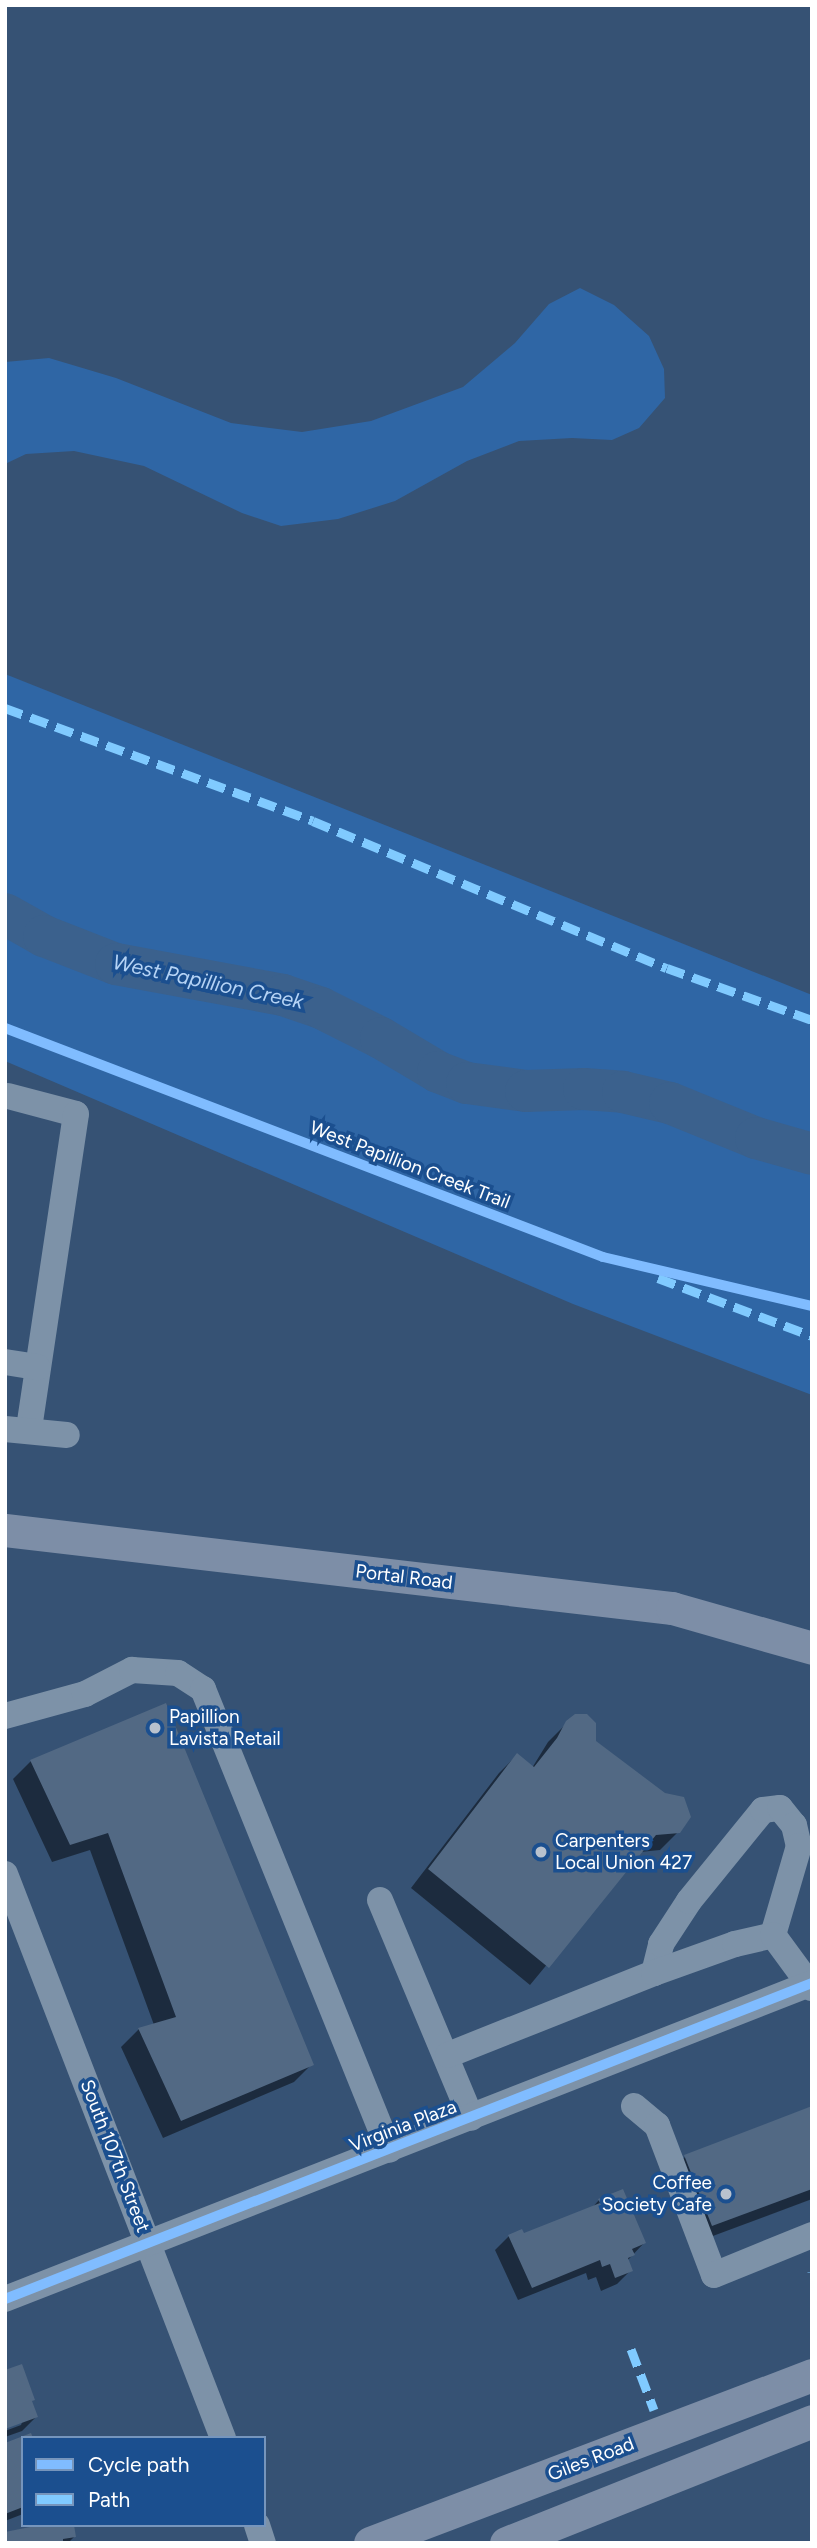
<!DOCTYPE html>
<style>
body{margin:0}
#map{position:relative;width:817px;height:2548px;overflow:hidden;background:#365274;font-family:Figtree,sans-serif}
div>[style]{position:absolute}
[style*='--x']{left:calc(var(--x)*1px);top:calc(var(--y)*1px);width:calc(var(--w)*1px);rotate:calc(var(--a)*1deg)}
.green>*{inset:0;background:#2f66a5}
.shadow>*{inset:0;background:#0007}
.river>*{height:42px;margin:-21px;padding:0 21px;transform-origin:21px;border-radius:21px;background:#3b618d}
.building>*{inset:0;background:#526984}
.minor>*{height:26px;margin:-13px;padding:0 13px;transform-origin:13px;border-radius:13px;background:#7d92a8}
.major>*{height:33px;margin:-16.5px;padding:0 16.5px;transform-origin:16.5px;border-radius:16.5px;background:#7d8ea7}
.quiet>*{height:9px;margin-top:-4.5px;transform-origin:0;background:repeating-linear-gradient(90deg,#80caff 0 18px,transparent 0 27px)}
.cycleway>*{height:10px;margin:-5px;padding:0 5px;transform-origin:5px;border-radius:5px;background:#80bcff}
.dots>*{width:19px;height:19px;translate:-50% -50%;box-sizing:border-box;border:4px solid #1b4f8f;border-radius:50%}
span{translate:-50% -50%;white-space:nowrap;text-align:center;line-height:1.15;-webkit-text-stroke:7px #1b4f8f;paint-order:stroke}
.street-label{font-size:19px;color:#fff}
.poi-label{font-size:19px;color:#fff}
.left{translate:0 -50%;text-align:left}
.right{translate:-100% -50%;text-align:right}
.water-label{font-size:21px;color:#b5d3f5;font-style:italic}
.frame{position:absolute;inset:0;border:7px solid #fff;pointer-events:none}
.legend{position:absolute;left:21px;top:2436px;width:245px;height:91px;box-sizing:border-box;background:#1b4f8f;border:2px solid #7695bc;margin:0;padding:9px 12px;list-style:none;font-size:21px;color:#fff}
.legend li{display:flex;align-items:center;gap:14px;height:35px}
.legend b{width:35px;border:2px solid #7695bc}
</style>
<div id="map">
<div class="green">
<i style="clip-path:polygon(580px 288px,614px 305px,649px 336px,664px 369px,665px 398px,639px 428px,612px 440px,572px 438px,519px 441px,467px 461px,395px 501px,338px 519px,281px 526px,242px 513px,144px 466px,74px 451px,26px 454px,5px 464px,5px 362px,49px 358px,116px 378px,231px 423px,302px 432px,371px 421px,463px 387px,515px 343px,549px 304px)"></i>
<i style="clip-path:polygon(5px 674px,812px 995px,812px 1395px,573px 1304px,5px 1061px)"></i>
</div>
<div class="shadow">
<i style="clip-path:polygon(165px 1706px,312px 2064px,294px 2082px,163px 2138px,121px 2047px,139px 2029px,154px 2025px,90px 1850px,52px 1862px,13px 1779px,31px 1761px)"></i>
<i style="clip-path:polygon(567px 1723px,594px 1741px,679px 1831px,660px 1850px,640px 1852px,530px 1985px,411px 1888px,499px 1773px,517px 1755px,532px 1768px,548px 1742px)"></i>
<i style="clip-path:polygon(812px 2108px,812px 2199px,694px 2243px,667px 2175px,685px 2157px)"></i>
<i style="clip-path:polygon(599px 2200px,644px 2243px,627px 2261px,631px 2270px,617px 2284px,601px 2291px,596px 2277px,588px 2280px,586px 2273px,518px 2300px,495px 2250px,509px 2236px,523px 2236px,591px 2209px)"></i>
<i style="clip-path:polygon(30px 2402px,36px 2417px,22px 2431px,5px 2437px,5px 2431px,21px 2425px)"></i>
<i style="clip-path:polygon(23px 2438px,23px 2514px,5px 2521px,5px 2445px)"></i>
<i style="clip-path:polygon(5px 2533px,74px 2537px,68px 2543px,5px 2543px)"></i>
</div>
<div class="river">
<i style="--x:5;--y:914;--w:45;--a:29.4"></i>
<i style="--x:44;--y:936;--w:77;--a:21.3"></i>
<i style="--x:116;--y:964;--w:170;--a:10.5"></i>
<i style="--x:283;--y:995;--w:40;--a:18.9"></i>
<i style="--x:321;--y:1008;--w:67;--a:26.6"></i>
<i style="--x:381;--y:1038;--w:66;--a:30.8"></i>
<i style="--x:438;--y:1072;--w:31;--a:21"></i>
<i style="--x:467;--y:1083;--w:60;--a:7.7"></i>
<i style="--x:526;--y:1091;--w:58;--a:-2"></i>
<i style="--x:584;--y:1089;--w:39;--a:4"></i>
<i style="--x:623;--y:1092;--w:48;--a:13.2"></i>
<i style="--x:670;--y:1103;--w:93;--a:22.1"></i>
<i style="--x:756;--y:1138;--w:58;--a:15.9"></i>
</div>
<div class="building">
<i style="clip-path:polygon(166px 1703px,314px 2065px,181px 2121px,138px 2028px,176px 2017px,108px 1833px,70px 1845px,30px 1760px)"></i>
<i style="clip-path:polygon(575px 1714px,587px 1714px,596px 1723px,596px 1741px,665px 1793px,684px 1797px,691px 1817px,680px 1833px,656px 1835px,549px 1968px,428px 1869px,517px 1753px,534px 1767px,557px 1738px,566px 1721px)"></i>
<i style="clip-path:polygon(812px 2106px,812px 2189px,712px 2226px,684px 2155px)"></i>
<i style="clip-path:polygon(623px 2189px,646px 2243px,632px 2249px,635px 2255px,628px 2258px,633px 2271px,615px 2278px,610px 2264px,602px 2267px,600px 2260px,532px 2288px,508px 2235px,522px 2229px,524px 2233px,600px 2203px,598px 2199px)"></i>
<i style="clip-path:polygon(22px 2364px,35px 2400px,32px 2401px,38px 2417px,5px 2429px,5px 2370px)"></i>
<i style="clip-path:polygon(31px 2433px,33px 2438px,23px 2438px,23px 2507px,5px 2514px,5px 2443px)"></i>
<i style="clip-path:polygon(40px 2525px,74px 2525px,76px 2537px,63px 2539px,63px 2543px,6px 2543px,5px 2532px)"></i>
</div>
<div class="minor">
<i style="--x:8;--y:1096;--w:70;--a:14.8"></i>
<i style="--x:76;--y:1114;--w:319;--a:98.5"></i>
<i style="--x:5;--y:1362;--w:33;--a:9"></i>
<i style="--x:5;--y:1429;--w:62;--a:5.5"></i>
<i style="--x:5;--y:1716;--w:83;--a:-15.4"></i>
<i style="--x:85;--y:1694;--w:53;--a:-27.1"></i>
<i style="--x:132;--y:1670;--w:46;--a:3.7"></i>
<i style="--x:178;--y:1673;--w:30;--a:33"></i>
<i style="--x:203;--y:1689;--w:497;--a:68"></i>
<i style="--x:5;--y:1874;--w:605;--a:68.87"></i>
<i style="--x:380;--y:1900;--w:236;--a:67.3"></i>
<i style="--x:654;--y:1973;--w:30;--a:-76"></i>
<i style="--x:661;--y:1944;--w:51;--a:-56.9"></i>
<i style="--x:689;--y:1901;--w:117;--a:-50.9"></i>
<i style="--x:763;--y:1810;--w:17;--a:-7"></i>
<i style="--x:780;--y:1808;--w:22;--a:51"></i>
<i style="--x:794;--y:1825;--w:22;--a:77"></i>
<i style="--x:799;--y:1846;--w:93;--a:106.3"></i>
<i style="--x:448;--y:2055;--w:222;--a:-21.7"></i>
<i style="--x:654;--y:1973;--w:86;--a:-19.7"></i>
<i style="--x:735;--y:1944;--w:39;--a:-13"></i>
<i style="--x:773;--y:1935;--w:66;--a:53.7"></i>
<i style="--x:634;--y:2106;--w:30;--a:40"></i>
<i style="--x:657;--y:2125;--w:160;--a:69.2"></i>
<i style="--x:714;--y:2275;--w:106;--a:-22.2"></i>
<i style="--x:5;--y:2299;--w:867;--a:-21.38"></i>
<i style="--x:257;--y:2525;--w:19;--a:72"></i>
</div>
<div class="major">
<i style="--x:5;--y:1530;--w:672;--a:6.67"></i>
<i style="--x:672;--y:1608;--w:146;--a:15.9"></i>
<i style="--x:370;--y:2543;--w:473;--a:-20.8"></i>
<i style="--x:506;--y:2543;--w:329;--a:-21.7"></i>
</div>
<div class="quiet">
<i style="--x:5;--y:708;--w:328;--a:20.1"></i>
<i style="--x:313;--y:821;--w:383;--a:22.6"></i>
<i style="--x:667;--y:968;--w:154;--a:19.7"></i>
<i style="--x:658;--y:1278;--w:165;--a:20.6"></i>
<i style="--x:812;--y:2271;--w:1;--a:90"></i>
<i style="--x:631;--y:2349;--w:65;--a:69.3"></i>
</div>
<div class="cycleway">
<i style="--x:5;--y:1028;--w:640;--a:20.95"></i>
<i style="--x:603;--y:1257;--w:215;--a:13.2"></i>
<i style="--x:5;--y:2299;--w:867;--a:-21.38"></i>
</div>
<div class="dots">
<i style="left:155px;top:1728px;background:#b9c2ce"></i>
<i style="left:541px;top:1852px;background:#b9c2ce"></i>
<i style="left:726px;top:2194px;background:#b9c2ce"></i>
</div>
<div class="street-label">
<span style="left:410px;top:1165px;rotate:21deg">West Papillion Creek Trail</span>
<span style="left:404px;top:1577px;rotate:7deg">Portal Road</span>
<span style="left:403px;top:2126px;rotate:-21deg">Virginia Plaza</span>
<span style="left:115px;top:2156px;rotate:69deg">South 107th Street</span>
<span style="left:591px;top:2459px;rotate:-21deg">Giles Road</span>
</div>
<div class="poi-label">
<span class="left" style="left:169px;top:1728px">Papillion<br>Lavista Retail</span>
<span class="left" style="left:555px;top:1852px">Carpenters<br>Local Union 427</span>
<span class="right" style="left:712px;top:2194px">Coffee<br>Society Cafe</span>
</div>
<div class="water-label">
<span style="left:208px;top:982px;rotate:12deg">West Papillion Creek</span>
</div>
<div class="frame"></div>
<ul class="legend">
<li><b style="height:9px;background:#80bcff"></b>Cycle path</li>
<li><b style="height:9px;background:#80caff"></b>Path</li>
</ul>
</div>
